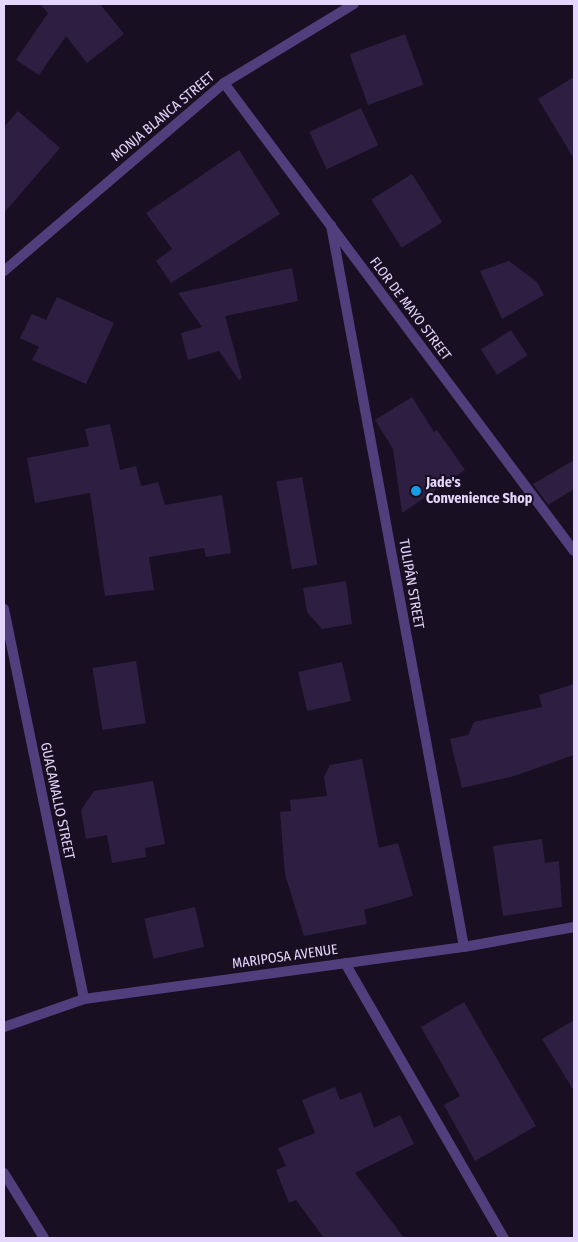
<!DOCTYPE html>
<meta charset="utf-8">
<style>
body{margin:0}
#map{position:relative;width:578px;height:1242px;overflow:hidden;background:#181022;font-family:"Fira Sans Condensed",sans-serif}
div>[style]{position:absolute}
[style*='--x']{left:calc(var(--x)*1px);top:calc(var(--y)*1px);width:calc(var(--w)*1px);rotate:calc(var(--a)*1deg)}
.building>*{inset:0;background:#2e1e41;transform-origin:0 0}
.minor>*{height:10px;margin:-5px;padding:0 5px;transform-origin:5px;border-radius:5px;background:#513f7d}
.dots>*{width:14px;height:14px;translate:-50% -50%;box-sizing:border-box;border:2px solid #181022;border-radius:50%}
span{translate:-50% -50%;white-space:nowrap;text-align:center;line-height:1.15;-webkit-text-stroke:4px #181022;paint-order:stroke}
.street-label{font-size:14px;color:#e3d5fb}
.poi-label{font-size:14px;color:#e3d5fb;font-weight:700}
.left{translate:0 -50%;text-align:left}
.frame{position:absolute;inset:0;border:5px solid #e3d5fb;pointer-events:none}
</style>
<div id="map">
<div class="building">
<i style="clip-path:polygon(40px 4px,100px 4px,124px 34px,87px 63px,66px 36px,39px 75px,16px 60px,48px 13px)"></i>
<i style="left:405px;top:34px;width:54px;height:59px;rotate:70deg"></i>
<i style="clip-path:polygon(574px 77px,574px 159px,538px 99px)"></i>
<i style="left:361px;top:108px;width:41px;height:57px;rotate:65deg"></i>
<i style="clip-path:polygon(18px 111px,60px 148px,4px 213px,4px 127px)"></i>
<i style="clip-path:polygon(239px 150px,280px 214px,171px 283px,156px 261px,172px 249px,146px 213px)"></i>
<i style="left:412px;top:174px;width:57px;height:48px;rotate:58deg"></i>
<i style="clip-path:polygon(509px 261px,537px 282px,544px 295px,502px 319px,480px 271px)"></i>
<i style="clip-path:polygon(292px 268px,298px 301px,225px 316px,242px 378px,239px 380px,219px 351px,188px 360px,181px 333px,202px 327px,178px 293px)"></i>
<i style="clip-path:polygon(57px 297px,114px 323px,86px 384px,32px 360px,39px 347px,20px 338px,32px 314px,46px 320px)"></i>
<i style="left:511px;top:330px;width:30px;height:36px;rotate:57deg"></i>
<i style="clip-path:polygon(412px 397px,434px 432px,437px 430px,465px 470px,402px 513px,393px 449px,375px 420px)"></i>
<i style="clip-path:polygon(110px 424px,120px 470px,136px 466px,141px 486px,158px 482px,165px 505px,222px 495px,231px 553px,206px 557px,204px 548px,149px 557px,154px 590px,105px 596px,90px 493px,35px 503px,27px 458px,89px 446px,85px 429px)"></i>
<i style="clip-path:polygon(574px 460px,574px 489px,548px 505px,533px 484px)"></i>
<i style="left:302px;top:477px;width:89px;height:26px;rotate:80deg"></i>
<i style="clip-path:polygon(346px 581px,352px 624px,322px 629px,307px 612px,303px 588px)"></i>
<i style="left:136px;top:661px;width:63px;height:44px;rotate:81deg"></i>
<i style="left:342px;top:662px;width:40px;height:45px;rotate:77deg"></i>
<i style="clip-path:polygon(574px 684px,574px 755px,514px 776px,462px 788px,450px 739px,468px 735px,474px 722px,542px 707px,539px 695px)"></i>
<i style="clip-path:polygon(362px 759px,379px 848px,398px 843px,413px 896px,364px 910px,367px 924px,304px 936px,285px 874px,280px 812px,291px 811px,290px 800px,327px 796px,324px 777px,330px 765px)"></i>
<i style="clip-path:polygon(153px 781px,165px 844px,145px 848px,146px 857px,112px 863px,107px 835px,86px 839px,81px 810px,94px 791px)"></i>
<i style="clip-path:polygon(542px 839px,545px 863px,559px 861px,562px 907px,503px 916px,493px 846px)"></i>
<i style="left:195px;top:907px;width:41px;height:52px;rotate:77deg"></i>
<i style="clip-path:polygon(464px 1002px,536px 1126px,475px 1161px,444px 1105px,460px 1096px,421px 1027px)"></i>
<i style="clip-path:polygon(574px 1020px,574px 1091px,542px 1039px)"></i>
<i style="clip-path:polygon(335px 1087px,340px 1100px,361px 1092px,374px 1128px,400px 1115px,414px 1144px,355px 1173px,404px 1238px,324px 1238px,296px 1200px,289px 1203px,276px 1170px,286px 1166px,278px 1148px,315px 1133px,302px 1100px)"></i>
</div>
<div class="minor">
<i style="--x:224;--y:83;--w:584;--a:53.21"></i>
<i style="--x:331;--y:225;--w:734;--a:79.56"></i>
<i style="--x:4;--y:271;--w:289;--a:-40.5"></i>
<i style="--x:224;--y:83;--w:152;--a:-31.3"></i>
<i style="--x:4;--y:609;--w:398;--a:78.4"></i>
<i style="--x:345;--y:963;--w:318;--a:60"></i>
<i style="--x:4;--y:1027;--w:85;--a:-19.3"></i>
<i style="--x:84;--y:999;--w:384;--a:-7.8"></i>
<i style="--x:464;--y:947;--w:112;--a:-10.3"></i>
<i style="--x:4;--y:1173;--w:76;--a:58.4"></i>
</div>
<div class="dots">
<i style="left:416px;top:491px;background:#159ee7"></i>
</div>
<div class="street-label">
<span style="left:163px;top:117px;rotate:-40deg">MONJA BLANCA STREET</span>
<span style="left:410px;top:309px;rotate:53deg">FLOR DE MAYO STREET</span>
<span style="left:411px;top:584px;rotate:80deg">TULIPÁN STREET</span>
<span style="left:57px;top:801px;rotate:78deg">GUACAMALLO STREET</span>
<span style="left:285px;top:957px;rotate:-8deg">MARIPOSA AVENUE</span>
</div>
<div class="poi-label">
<span class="left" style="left:426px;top:491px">Jade's<br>Convenience Shop</span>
</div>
<div class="frame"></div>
</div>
